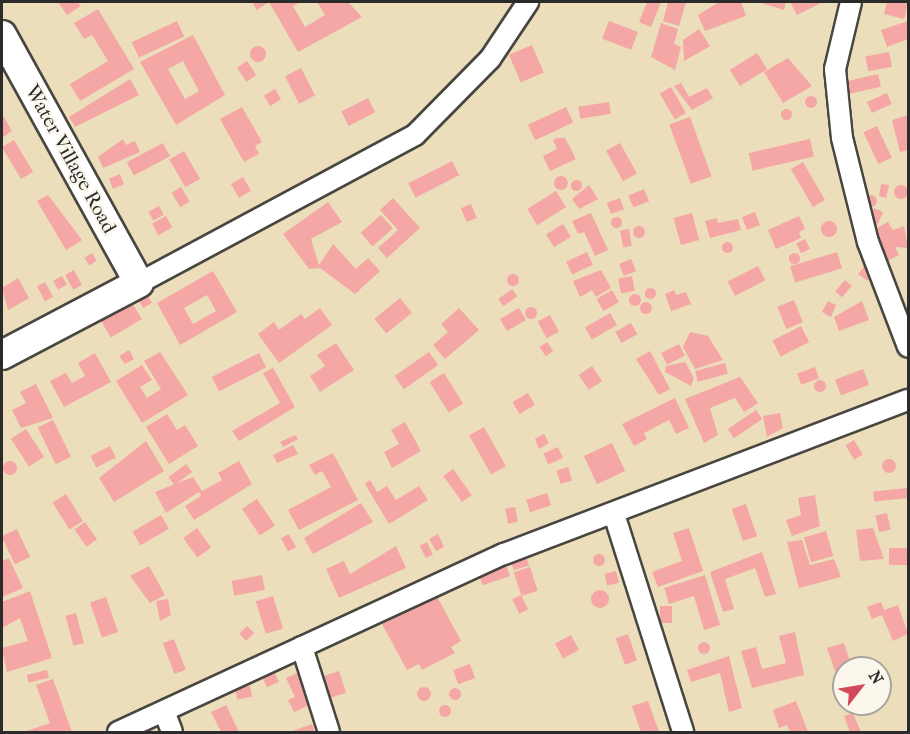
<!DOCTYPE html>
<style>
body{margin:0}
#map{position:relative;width:910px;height:734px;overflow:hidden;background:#ecdeba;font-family:"IM FELL French Canon",serif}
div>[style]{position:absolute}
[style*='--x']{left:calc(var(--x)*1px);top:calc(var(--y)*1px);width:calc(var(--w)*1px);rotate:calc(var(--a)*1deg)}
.building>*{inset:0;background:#f4a7a5;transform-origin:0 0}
.round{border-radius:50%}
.roads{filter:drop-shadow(2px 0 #484640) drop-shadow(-2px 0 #484640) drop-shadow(0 2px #484640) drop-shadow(0 -2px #484640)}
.street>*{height:20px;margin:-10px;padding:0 10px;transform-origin:10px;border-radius:10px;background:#fff}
.secondary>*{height:28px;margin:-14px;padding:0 14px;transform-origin:14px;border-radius:14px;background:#fff}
span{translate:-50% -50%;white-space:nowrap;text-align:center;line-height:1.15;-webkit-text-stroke:4.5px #fbf7ec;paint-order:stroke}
.street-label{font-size:20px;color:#2b2b2b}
.frame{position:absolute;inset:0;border:3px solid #2b2b2b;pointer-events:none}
.north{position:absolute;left:832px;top:656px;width:60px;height:60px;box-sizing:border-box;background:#fbf7ec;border:2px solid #a8a59f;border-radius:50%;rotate:59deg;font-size:16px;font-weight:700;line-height:24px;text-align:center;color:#2b2b2b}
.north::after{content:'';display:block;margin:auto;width:21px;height:27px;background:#d1495b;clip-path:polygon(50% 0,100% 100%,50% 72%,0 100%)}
</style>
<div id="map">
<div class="building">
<i style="clip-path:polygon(58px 2px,77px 2px,81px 6px,67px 15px)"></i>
<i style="clip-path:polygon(252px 2px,300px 2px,293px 6px,305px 27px,325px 15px,317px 2px,348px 2px,362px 17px,298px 52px,269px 2px,257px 10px)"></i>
<i style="clip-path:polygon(647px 2px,661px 2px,651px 27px,639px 22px)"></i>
<i style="clip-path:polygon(668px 2px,686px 2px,679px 26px,663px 21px)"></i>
<i style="clip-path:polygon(719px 2px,741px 2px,746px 16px,705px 31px,698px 15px)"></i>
<i style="clip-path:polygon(758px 2px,786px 2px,784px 10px)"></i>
<i style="clip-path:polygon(790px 2px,823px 2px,797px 15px)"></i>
<i style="clip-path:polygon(887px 2px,908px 2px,904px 19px,884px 14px)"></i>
<i style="clip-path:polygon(98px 9px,134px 69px,80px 101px,70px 84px,108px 61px,92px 35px,84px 39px,74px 23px)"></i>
<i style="left:177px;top:21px;width:17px;height:50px;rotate:65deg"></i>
<i style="left:609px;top:21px;width:31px;height:19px;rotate:21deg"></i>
<i style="clip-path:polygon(908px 21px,908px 39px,887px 47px,881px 30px)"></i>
<i style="clip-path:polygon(661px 23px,678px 29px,674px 44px,681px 47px,675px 70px,651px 57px)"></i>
<i style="clip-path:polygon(699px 29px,710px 46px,684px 61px,683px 40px)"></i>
<i style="clip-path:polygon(evenodd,193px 35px,225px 95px,176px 125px,140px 62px,193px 35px,183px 61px,199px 91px,185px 99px,168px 69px,183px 61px)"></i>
<i style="left:532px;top:45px;width:30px;height:25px;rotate:67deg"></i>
<i class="round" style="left:250px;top:46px;width:16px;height:16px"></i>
<i style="left:889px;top:52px;width:15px;height:24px;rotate:79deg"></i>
<i style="left:757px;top:53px;width:19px;height:32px;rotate:58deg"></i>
<i style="clip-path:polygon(788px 58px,812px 86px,783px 103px,764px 72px)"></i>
<i style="left:247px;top:61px;width:17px;height:12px;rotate:57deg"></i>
<i style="left:301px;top:68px;width:31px;height:18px;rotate:63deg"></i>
<i style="left:878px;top:74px;width:13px;height:33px;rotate:77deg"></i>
<i style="clip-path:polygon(130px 79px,139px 95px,75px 127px,69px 117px)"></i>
<i style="clip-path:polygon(681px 83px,689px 97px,707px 88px,713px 98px,692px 110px,674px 86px)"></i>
<i style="left:671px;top:87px;width:30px;height:13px;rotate:60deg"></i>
<i style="left:275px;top:89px;width:12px;height:13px;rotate:59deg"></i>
<i style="left:887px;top:93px;width:12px;height:22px;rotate:66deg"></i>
<i class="round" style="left:805px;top:96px;width:12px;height:12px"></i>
<i style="left:368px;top:98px;width:16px;height:30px;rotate:63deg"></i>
<i style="left:609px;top:102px;width:12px;height:31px;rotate:81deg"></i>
<i style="clip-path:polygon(242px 107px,262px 142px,255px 146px,259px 154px,244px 162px,220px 119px)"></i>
<i style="left:566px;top:107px;width:17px;height:42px;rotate:65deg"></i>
<i class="round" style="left:780.5px;top:108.5px;width:11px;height:11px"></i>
<i style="clip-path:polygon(2px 114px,12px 131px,2px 138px)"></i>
<i style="clip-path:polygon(908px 115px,908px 150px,900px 152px,892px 120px)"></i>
<i style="left:690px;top:117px;width:63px;height:22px;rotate:70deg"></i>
<i style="left:877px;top:126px;width:35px;height:15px;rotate:65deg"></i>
<i style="clip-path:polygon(557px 138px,565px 138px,576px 159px,550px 171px,543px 156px,557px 149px,553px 140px)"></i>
<i style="clip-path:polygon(123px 139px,126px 145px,135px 141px,140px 152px,103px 168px,98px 157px)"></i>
<i style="left:810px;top:139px;width:18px;height:63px;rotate:77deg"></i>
<i style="left:14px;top:140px;width:37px;height:14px;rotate:59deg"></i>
<i style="left:163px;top:143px;width:15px;height:41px;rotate:62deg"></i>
<i style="left:620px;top:143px;width:35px;height:16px;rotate:61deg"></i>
<i style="left:184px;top:151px;width:32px;height:17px;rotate:60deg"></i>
<i style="left:452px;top:161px;width:16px;height:49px;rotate:63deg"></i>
<i style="left:803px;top:162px;width:44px;height:14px;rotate:60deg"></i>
<i style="left:120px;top:174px;width:11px;height:12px;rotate:68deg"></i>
<i class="round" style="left:554px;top:176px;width:14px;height:14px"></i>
<i style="left:243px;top:177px;width:16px;height:14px;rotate:60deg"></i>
<i class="round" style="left:570.5px;top:179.5px;width:11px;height:11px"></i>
<i style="clip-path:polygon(881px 184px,889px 185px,886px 198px,879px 196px)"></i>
<i style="clip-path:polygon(589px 185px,598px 199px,579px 209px,572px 199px)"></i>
<i class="round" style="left:894px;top:185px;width:14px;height:14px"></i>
<i style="left:181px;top:187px;width:17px;height:11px;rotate:59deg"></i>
<i style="left:644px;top:189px;width:13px;height:17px;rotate:67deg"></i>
<i style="left:556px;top:191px;width:19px;height:34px;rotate:58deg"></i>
<i class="round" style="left:865px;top:195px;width:12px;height:12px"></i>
<i style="clip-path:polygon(48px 195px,82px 240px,66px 250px,37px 201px)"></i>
<i style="clip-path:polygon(393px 198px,420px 228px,387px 258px,378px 248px,398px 230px,380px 210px)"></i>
<i style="left:620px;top:198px;width:12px;height:14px;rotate:70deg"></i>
<i style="clip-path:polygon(328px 202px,342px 222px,311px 239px,319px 265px,333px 244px,356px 269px,368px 258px,380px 271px,355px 294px,320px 268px,309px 269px,283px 234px)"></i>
<i style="left:471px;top:204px;width:15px;height:11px;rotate:67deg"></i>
<i style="left:159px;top:206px;width:10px;height:12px;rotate:61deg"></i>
<i style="left:874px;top:208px;width:10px;height:17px;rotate:24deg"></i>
<i style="left:755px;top:212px;width:14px;height:14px;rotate:69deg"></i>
<i style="clip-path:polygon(591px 213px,608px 250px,595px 256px,584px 232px,578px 234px,572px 221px)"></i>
<i style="left:692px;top:213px;width:28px;height:19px;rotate:75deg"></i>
<i style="left:381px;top:215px;width:18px;height:27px;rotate:49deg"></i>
<i style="left:166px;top:216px;width:13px;height:16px;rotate:61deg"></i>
<i style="clip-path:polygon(799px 216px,805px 229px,799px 232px,801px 238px,776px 249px,768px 230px)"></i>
<i class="round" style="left:610.5px;top:216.5px;width:11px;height:11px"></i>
<i style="clip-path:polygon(717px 218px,718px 223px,738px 219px,741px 230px,710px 238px,705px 221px)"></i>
<i class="round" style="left:821px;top:221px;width:16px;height:16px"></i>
<i style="clip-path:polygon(888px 222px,893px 230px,904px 226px,908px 248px,895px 247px,899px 255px,887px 261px,866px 234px)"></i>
<i style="left:563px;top:224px;width:15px;height:20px;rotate:58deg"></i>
<i class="round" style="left:633px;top:226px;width:12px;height:12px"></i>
<i style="left:629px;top:229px;width:17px;height:9px;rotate:80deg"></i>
<i style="left:805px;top:239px;width:11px;height:10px;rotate:63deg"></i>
<i class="round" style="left:721.5px;top:241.5px;width:11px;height:11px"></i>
<i style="left:587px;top:252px;width:14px;height:23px;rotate:65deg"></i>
<i style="left:837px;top:252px;width:17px;height:49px;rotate:73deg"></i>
<i class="round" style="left:788.5px;top:252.5px;width:11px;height:11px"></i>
<i style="left:92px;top:253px;width:9px;height:9px;rotate:58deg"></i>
<i style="left:631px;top:259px;width:13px;height:13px;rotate:67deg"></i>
<i style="left:866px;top:263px;width:11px;height:14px;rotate:34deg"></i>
<i style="left:758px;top:266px;width:16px;height:34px;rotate:63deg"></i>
<i style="left:74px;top:270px;width:17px;height:10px;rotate:62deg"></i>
<i style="clip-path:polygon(601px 270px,611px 288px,596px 297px,592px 290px,580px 297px,573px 281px)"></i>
<i style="clip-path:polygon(evenodd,213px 271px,237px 312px,180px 345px,157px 303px,213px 271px,207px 295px,216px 311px,193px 324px,184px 308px,207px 295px)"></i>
<i class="round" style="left:507px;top:274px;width:12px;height:12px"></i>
<i style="left:62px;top:276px;width:10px;height:10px;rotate:61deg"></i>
<i style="left:632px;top:276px;width:15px;height:14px;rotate:79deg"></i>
<i style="clip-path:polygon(18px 278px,29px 298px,8px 310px,2px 288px)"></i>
<i style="left:845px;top:280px;width:9px;height:15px;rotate:41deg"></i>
<i style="left:45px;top:282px;width:17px;height:9px;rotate:62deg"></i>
<i class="round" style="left:644.5px;top:287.5px;width:11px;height:11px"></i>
<i style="left:512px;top:289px;width:9px;height:17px;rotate:54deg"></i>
<i style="left:144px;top:290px;width:15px;height:10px;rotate:58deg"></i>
<i style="left:612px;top:290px;width:14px;height:18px;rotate:60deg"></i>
<i style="clip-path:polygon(674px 290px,676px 295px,686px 292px,691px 304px,671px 311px,665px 294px)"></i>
<i class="round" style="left:629px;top:294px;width:12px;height:12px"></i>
<i style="left:400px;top:298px;width:19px;height:33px;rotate:51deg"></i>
<i style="left:794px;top:300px;width:24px;height:18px;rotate:68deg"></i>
<i style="left:131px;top:301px;width:21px;height:36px;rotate:59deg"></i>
<i style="clip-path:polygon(828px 301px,836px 305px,831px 317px,822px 312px)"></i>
<i style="clip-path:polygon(862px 301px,869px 320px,839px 331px,834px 317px)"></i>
<i class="round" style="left:640px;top:302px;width:12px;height:12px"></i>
<i class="round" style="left:525px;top:307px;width:12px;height:12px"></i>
<i style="clip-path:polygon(320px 308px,332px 325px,279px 363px,258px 334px,274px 322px,279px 330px,301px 314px,305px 319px)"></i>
<i style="clip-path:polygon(459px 308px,479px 330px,445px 359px,433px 345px,448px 332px,441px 324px)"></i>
<i style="left:519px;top:308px;width:14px;height:22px;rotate:60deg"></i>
<i style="left:610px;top:313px;width:14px;height:29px;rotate:60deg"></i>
<i style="left:550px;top:315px;width:19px;height:14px;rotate:62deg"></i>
<i style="left:631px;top:323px;width:13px;height:18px;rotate:61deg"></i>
<i style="left:801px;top:326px;width:18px;height:32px;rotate:63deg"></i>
<i style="clip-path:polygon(690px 332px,708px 336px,723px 360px,695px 369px,683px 347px)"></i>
<i style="left:547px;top:342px;width:11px;height:9px;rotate:56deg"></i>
<i style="clip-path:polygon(336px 343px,354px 370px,320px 392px,310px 376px,325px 366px,317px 355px)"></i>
<i style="left:679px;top:344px;width:13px;height:20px;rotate:63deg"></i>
<i style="clip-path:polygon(129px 350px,134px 359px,125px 364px,119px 356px)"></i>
<i style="clip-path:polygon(650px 351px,670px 389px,659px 395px,636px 359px)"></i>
<i style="clip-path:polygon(160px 352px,188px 395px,142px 423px,116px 381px,142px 365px,152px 380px,140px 387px,147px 398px,161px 389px,144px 361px)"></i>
<i style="left:429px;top:352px;width:16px;height:42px;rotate:55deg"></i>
<i style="clip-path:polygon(95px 353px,111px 382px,64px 407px,50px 381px,66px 373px,72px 383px,85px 376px,78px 363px)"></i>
<i style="left:259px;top:353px;width:16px;height:53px;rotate:63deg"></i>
<i style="clip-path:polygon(685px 362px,694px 378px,691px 386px,665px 372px,666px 366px)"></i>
<i style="left:725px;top:363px;width:11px;height:31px;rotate:75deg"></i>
<i style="left:592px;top:366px;width:18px;height:16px;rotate:56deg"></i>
<i style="left:815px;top:367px;width:12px;height:19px;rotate:70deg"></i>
<i style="clip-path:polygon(273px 368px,295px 407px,239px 441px,232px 431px,280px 403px,263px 373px)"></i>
<i style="left:863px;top:369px;width:17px;height:30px;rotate:69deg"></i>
<i style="left:444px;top:373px;width:36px;height:17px;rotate:58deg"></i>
<i style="clip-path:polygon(740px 377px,758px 403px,744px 412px,735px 398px,710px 408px,718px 435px,704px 443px,685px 399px)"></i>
<i class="round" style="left:814px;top:380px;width:12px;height:12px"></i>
<i style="clip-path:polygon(36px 384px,53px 418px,21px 428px,12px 410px,26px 403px,20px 392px)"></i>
<i style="left:528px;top:393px;width:14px;height:18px;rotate:60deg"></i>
<i style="clip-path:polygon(675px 398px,689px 428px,676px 434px,669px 420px,644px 433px,647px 439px,634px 446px,622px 424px)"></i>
<i style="left:756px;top:410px;width:11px;height:34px;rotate:56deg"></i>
<i style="clip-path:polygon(780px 413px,783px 428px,767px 437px,763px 416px)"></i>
<i style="clip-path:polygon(167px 414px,177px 430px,185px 425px,198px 446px,169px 464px,146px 427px)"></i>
<i style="left:53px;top:420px;width:41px;height:17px;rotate:64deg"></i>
<i style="clip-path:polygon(405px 422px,421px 451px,392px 468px,384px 452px,399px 444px,391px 430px)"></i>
<i style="left:484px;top:427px;width:45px;height:17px;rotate:61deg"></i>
<i style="left:26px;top:429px;width:33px;height:18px;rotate:57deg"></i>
<i style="clip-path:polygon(544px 434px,549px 443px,539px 449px,535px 439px)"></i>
<i style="clip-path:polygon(295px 435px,298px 439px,283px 447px,280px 442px)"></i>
<i style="left:854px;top:440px;width:17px;height:10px;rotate:59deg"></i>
<i style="clip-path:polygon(146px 441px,164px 471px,114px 502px,99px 478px)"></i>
<i style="left:612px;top:443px;width:31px;height:31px;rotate:65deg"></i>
<i style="clip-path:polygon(293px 445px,298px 454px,277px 463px,273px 455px)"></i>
<i style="left:110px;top:446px;width:13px;height:22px;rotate:63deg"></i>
<i style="left:558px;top:447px;width:12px;height:16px;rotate:66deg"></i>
<i style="clip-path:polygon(333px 453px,358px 500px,299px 530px,288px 510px,331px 487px,322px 471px,315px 475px,309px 465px)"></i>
<i class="round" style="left:882px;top:459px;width:14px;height:14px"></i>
<i class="round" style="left:3px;top:461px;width:14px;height:14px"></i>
<i style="clip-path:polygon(239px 461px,252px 484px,194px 520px,185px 506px,201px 496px,199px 492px,166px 513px,155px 492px,193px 477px,202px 491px,222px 480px,218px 473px)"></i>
<i style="left:186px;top:464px;width:10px;height:22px;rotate:53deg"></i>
<i style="left:568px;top:467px;width:14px;height:12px;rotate:73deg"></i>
<i style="left:453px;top:469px;width:32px;height:12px;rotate:54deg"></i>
<i style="clip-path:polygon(370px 480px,377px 492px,387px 486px,396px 500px,419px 486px,428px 500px,389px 524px,365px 484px)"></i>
<i style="left:907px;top:488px;width:10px;height:34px;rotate:84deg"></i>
<i style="left:547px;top:493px;width:13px;height:22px;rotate:72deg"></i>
<i style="left:66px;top:494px;width:32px;height:16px;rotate:58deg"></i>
<i style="clip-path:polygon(815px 495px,820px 526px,792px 536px,786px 520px,801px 515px,798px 498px)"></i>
<i style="left:257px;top:499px;width:32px;height:18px;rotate:56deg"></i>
<i style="clip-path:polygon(361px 503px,373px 522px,313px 554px,304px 538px)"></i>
<i style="left:746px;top:504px;width:34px;height:15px;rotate:71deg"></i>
<i style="left:515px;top:507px;width:15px;height:10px;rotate:79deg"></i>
<i style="left:887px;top:513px;width:17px;height:12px;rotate:77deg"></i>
<i style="left:161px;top:515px;width:16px;height:33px;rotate:60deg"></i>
<i style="left:85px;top:522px;width:21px;height:13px;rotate:55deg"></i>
<i style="left:197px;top:528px;width:24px;height:17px;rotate:54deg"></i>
<i style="clip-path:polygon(689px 528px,703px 571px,658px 587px,652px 572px,682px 561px,673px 533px)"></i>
<i style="clip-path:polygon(873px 528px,884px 559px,860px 561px,856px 530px)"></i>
<i style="left:17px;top:529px;width:31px;height:17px;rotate:65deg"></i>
<i style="left:826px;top:531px;width:26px;height:23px;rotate:74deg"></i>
<i style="left:289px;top:534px;width:15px;height:9px;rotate:62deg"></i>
<i style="clip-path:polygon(438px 534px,444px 547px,436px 551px,429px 539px)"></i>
<i style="clip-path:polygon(802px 540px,810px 565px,834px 559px,841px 577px,799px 588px,787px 542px)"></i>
<i style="left:427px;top:542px;width:14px;height:8px;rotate:65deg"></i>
<i style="clip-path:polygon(396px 546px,406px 568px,339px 598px,326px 569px,344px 561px,350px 574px)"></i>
<i style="left:908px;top:548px;width:17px;height:19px;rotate:90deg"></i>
<i style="left:525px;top:552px;width:14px;height:16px;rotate:73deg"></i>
<i style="clip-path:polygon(762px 552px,776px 594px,765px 597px,755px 568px,725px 579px,734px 609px,723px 612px,710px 572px)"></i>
<i class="round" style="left:593px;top:554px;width:12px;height:12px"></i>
<i style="clip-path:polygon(9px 558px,23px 588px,2px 597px,2px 561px)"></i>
<i style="left:506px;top:564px;width:13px;height:29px;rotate:72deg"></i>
<i style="clip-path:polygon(149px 566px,165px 595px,150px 603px,130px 576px)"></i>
<i style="left:530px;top:567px;width:25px;height:17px;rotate:72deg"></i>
<i style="left:616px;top:571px;width:12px;height:12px;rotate:76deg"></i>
<i style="left:262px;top:575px;width:15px;height:31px;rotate:79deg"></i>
<i style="clip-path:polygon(705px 575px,720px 625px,704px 630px,694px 596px,669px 604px,664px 588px)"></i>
<i class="round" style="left:591px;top:590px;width:18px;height:18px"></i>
<i style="clip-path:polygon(30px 591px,52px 658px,7px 672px,2px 648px,28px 641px,20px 618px,2px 628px,2px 602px)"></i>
<i style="clip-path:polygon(435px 593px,461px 641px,451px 647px,455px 653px,422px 670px,419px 664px,407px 670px,381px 622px)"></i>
<i style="left:521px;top:595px;width:16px;height:10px;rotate:63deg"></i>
<i style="left:273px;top:596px;width:34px;height:18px;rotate:73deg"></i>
<i style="left:106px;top:597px;width:37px;height:17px;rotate:71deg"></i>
<i style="clip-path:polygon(168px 599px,171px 615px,160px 621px,156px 601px)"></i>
<i style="clip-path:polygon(881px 602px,884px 610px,898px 605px,908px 634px,893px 641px,882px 615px,872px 619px,867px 607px)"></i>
<i style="left:660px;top:606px;width:12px;height:17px"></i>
<i style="left:76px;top:613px;width:31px;height:11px;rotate:75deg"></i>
<i style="left:247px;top:626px;width:10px;height:11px;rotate:45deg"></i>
<i style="clip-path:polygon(795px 632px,804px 675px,752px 688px,741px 651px,756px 647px,762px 669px,786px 663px,779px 636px)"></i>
<i style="left:628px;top:634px;width:28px;height:13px;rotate:71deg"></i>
<i style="left:571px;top:635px;width:17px;height:18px;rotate:62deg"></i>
<i style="left:174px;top:639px;width:33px;height:12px;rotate:69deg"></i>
<i class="round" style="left:698px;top:642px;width:12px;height:12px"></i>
<i style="clip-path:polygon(844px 643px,852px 668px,837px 677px,827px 648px)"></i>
<i style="clip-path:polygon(729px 656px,742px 708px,729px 712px,720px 673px,691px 682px,687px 670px)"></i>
<i style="left:470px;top:664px;width:15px;height:18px;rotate:70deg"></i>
<i style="left:47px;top:670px;width:8px;height:21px;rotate:76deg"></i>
<i style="left:274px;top:671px;width:12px;height:13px;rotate:66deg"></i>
<i style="left:339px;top:671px;width:23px;height:21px;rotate:72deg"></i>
<i style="clip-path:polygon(297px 673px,312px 704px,294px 712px,288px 700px,295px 697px,286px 678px)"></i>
<i style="clip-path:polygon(53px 679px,72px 732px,24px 732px,50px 723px,36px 685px)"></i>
<i style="left:250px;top:686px;width:11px;height:15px;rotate:80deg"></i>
<i class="round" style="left:417px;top:687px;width:14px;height:14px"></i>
<i class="round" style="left:449px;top:688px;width:12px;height:12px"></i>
<i style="clip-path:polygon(648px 701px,659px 732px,641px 732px,632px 706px)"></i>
<i style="clip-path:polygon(796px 701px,808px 732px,790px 732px,787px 725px,779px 728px,773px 710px)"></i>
<i class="round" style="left:439px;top:705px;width:12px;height:12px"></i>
<i style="clip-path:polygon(226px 705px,239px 732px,221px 732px,211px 712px)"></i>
<i style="clip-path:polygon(853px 713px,861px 732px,850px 732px,844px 716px)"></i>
<i style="clip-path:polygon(312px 724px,315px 732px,290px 732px)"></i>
</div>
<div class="roads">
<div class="street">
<i style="--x:851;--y:2;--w:69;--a:103.4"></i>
<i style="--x:835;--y:69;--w:69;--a:84.2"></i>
<i style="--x:842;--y:138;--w:107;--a:76"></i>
<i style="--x:868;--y:242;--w:112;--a:69.1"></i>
<i style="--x:139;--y:283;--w:313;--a:-28.2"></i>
<i style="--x:415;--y:135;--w:107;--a:-45.4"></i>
<i style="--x:490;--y:59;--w:69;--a:-56.3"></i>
<i style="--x:614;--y:514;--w:229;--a:72.4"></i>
<i style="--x:302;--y:647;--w:89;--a:72.4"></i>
<i style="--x:164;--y:711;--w:22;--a:69"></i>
<i style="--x:118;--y:732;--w:425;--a:-24.8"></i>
<i style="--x:504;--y:554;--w:432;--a:-20.9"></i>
</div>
<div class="secondary">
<i style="--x:2;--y:35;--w:283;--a:61.1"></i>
<i style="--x:139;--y:283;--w:155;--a:152.3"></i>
</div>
</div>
<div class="street-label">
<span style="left:71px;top:159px;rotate:61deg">Water Village Road</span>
</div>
<div class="frame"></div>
<div class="north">N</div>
</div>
